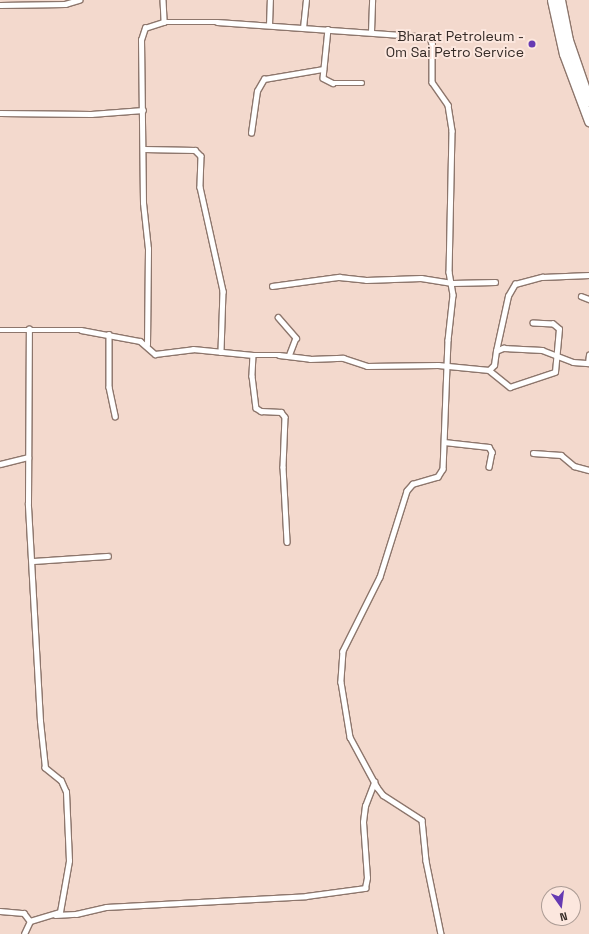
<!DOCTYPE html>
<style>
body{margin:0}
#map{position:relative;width:589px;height:934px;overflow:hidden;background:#f3d9cd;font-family:"Space Grotesk",sans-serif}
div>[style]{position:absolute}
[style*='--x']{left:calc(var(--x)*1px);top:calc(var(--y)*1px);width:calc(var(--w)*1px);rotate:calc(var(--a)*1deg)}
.roads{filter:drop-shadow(1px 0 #8d766c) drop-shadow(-1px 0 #8d766c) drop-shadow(0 1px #8d766c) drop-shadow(0 -1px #8d766c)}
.street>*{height:4.5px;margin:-2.25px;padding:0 2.25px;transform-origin:2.25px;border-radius:2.25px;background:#fff}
.highway>*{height:9px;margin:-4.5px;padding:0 4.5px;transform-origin:4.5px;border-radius:4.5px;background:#fff}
.dots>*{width:11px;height:11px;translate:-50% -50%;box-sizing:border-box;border:2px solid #fce7de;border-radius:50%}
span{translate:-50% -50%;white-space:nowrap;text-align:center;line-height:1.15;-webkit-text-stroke:4px #fce7de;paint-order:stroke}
.poi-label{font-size:14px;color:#352b27}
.right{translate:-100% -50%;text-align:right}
.north{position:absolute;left:541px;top:886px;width:40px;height:40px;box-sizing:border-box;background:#fce7de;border:1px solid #ac9c95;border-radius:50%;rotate:166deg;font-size:11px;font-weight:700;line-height:16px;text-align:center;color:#352b27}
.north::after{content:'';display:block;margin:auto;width:14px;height:18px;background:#663ab2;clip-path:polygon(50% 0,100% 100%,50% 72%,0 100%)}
</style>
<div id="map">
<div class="roads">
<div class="street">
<i style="--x:163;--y:0;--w:22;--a:87"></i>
<i style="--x:0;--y:5;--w:65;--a:-0.9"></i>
<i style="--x:65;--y:4;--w:15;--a:-16"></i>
<i style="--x:269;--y:25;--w:25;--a:-88"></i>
<i style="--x:303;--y:28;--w:28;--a:-84"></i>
<i style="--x:328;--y:29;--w:49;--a:95.8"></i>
<i style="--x:323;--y:78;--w:11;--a:27"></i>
<i style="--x:333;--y:83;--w:29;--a:0"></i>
<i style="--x:371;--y:32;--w:32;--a:-88"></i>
<i style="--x:0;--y:113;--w:91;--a:0.6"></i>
<i style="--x:91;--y:114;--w:52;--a:-4.4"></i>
<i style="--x:251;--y:133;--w:42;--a:-81.9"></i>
<i style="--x:257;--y:91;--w:14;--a:-60"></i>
<i style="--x:264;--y:79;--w:60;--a:-9.6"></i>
<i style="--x:144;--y:149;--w:51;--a:1.1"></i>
<i style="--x:195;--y:150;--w:8;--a:45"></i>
<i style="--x:201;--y:156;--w:31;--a:92"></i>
<i style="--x:200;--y:187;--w:107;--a:77.5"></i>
<i style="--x:223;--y:291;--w:61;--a:91.9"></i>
<i style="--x:272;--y:286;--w:68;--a:-7.7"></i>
<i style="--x:339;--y:277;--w:27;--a:6"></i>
<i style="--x:366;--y:280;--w:55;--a:-2.1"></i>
<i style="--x:421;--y:278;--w:31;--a:9"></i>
<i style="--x:452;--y:283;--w:43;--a:-1.3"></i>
<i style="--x:581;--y:296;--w:9;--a:21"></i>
<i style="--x:278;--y:317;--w:28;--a:49"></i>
<i style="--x:296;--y:338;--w:19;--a:111"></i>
<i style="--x:0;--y:330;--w:81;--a:0"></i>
<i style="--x:81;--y:330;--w:60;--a:10.6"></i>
<i style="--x:140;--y:341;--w:20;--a:41"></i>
<i style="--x:155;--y:354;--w:38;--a:-7"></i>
<i style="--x:193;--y:349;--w:60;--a:5.7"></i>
<i style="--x:253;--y:355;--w:26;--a:0"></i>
<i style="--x:279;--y:355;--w:31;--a:7"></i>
<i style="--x:310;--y:359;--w:33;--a:-2"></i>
<i style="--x:343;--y:358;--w:25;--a:18"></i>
<i style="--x:367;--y:366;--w:71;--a:-0.8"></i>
<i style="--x:438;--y:365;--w:51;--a:5.6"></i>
<i style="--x:489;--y:370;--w:7;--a:-45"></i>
<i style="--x:494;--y:365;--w:14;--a:-82"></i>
<i style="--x:496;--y:351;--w:8;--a:-23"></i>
<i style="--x:503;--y:348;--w:39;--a:3"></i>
<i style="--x:542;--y:350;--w:33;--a:21"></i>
<i style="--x:573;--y:362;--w:16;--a:4"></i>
<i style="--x:109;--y:334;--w:53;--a:90"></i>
<i style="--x:109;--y:387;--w:30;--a:78"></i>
<i style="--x:147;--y:345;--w:96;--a:-89.4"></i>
<i style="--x:148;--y:249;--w:46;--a:-96.2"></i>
<i style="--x:143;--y:203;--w:163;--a:-90.7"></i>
<i style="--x:141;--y:40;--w:13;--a:-72"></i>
<i style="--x:145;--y:28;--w:20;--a:-18"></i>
<i style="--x:164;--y:22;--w:53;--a:0"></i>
<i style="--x:217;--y:22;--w:213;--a:4"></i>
<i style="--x:429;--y:37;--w:7;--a:63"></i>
<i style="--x:432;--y:43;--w:39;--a:90"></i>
<i style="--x:432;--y:82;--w:28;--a:55"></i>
<i style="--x:448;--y:105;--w:26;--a:81"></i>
<i style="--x:452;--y:131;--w:141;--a:91.2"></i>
<i style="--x:449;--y:272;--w:23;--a:80"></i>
<i style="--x:453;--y:295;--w:45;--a:96.3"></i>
<i style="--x:448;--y:340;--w:129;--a:92.2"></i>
<i style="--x:443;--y:469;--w:9;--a:122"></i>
<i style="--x:438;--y:477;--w:26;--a:164"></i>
<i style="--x:413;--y:484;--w:9;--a:131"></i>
<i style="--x:407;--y:491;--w:90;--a:107.4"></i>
<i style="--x:380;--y:577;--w:83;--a:116.6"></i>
<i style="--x:343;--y:651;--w:31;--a:94"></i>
<i style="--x:341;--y:682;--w:56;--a:80.7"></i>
<i style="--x:350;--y:737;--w:57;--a:61.6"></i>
<i style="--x:377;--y:787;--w:10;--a:53"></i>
<i style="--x:383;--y:795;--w:46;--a:32.7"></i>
<i style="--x:422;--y:820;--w:41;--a:84.4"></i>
<i style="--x:426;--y:861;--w:75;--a:78.4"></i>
<i style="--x:496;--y:351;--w:56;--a:-77.7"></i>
<i style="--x:508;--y:296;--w:14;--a:-60"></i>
<i style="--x:515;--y:284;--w:28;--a:-15"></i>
<i style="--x:542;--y:277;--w:47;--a:-2.4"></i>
<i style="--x:253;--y:355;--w:21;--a:93"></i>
<i style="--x:252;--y:376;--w:32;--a:83"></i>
<i style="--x:256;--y:408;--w:6;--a:31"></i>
<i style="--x:261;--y:411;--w:20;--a:3"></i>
<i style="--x:281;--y:412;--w:6;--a:51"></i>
<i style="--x:285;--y:417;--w:50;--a:92.3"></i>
<i style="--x:283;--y:467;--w:75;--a:86.9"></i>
<i style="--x:588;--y:363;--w:8;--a:-83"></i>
<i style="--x:489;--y:370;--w:27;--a:39"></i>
<i style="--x:510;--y:387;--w:47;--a:-18.4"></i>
<i style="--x:555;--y:372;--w:43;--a:-84.7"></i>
<i style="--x:559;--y:329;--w:8;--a:-140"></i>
<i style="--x:553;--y:324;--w:20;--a:-177"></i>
<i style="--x:444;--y:442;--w:45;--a:6.3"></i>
<i style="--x:489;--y:447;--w:6;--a:59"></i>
<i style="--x:492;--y:452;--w:15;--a:101"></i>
<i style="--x:533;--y:453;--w:28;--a:4"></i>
<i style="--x:561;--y:455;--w:17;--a:40"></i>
<i style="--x:574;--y:466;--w:16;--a:15"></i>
<i style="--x:0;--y:464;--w:29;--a:-14"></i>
<i style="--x:32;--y:561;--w:76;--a:-3.8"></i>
<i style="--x:0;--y:911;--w:24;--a:5"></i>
<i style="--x:24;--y:913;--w:10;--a:53"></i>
<i style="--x:55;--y:915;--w:21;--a:-3"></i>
<i style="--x:76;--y:914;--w:31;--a:-13"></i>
<i style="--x:106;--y:907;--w:200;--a:-3.1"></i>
<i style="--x:306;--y:896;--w:60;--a:-7.7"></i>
<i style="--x:365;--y:888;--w:10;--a:-79"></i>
<i style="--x:367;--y:878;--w:56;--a:-94.1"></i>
<i style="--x:363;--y:822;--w:16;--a:-83"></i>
<i style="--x:365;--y:806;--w:26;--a:-69"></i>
<i style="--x:24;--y:934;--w:14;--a:-65"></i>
<i style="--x:30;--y:921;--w:31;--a:-17"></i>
<i style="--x:60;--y:912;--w:52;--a:-80"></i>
<i style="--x:69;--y:861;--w:69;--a:-92.5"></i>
<i style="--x:66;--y:792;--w:12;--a:-114"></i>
<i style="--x:61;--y:781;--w:21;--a:-141"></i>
<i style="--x:45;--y:768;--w:47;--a:-96.1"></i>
<i style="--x:40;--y:721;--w:218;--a:-93.2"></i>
<i style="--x:28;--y:503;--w:174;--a:-89.7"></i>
</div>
<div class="highway">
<i style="--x:552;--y:0;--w:55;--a:77.5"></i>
<i style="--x:564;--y:54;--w:72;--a:69.5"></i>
<i style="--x:560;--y:0;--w:41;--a:78.7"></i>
<i style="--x:568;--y:40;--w:65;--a:71"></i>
</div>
</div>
<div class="dots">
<i style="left:532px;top:44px;background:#663ab2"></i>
</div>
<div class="poi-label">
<span class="right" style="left:524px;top:44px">Bharat Petroleum -<br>Om Sai Petro Service</span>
</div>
<div class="north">N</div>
</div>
